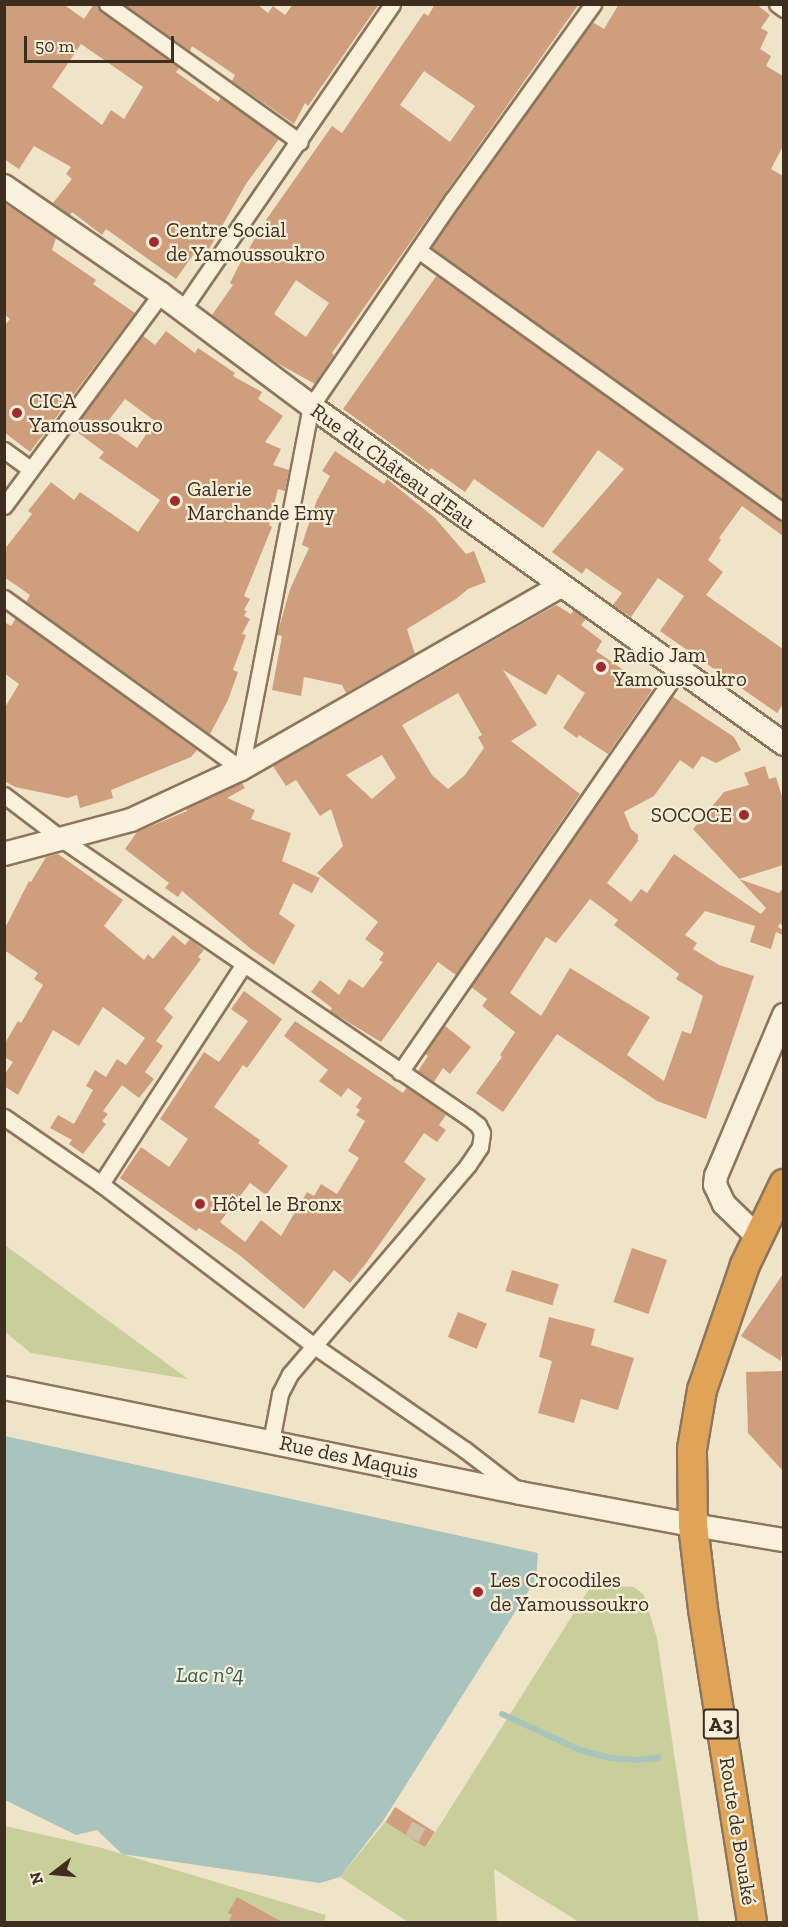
<!DOCTYPE html>
<meta charset="utf-8">
<style>
body{margin:0}
#map{position:relative;width:788px;height:1927px;overflow:hidden;background:#f0e4c8;font-family:"Zilla Slab",serif}
div>[style]{position:absolute}
[style*='--x']{left:calc(var(--x)*1px);top:calc(var(--y)*1px);width:calc(var(--w)*1px);rotate:calc(var(--a)*1deg)}
.green>*{inset:0;background:#c9cf9b}
.water>*{inset:0;background:#a9c4bc}
.stream>*{height:6px;margin:-3px;padding:0 3px;transform-origin:3px;border-radius:3px;background:#a9c4bc}
.building>*{inset:0;background:#cf9f7d;transform-origin:0 0}
.street-tunnel>*{height:15px;margin-top:-7.5px;transform-origin:0;background:repeating-linear-gradient(90deg,#ccc0a6 0 15px,transparent 0 23px)}
.roads{filter:drop-shadow(2px 0 #8d765c) drop-shadow(-2px 0 #8d765c) drop-shadow(0 2px #8d765c) drop-shadow(0 -2px #8d765c)}
.street>*{height:15px;margin:-7.5px;padding:0 7.5px;transform-origin:7.5px;border-radius:7.5px;background:#faf1dc}
.secondary>*{height:22px;margin:-11px;padding:0 11px;transform-origin:11px;border-radius:11px;background:#faf1dc}
.highway>*{height:28px;margin:-14px;padding:0 14px;transform-origin:14px;border-radius:14px;background:#e0a458}
.dots>*{width:16px;height:16px;translate:-50% -50%;box-sizing:border-box;border:3px solid #f7eed8;border-radius:50%}
span{translate:-50% -50%;white-space:nowrap;text-align:center;line-height:1.15;-webkit-text-stroke:4.5px #f7eed8;paint-order:stroke}
.shield-label span{padding:2px 4px;background:#f7eed8;border:2px solid;border-radius:4px;-webkit-text-stroke-width:0}
.shield-label{font-size:20px;color:#3d2e20;font-weight:700}
.poi-label{font-size:21px;color:#3d2e20}
.left{translate:0 -50%;text-align:left}
.right{translate:-100% -50%;text-align:right}
.street-label{font-size:21px;color:#3d2e20}
.water-label{font-size:22px;color:#2f5d5a;font-style:italic}
.frame{position:absolute;inset:0;border:6px solid #3d2e20;pointer-events:none}
.north{position:absolute;left:24px;top:1843px;width:60px;height:60px;-webkit-text-stroke:4px #f7eed8;paint-order:stroke;rotate:254deg;font-size:16px;font-weight:700;line-height:24px;text-align:center;color:#3d2e20}
.north::after{content:'';display:block;margin:auto;width:21px;height:27px;background:#3d2e20;clip-path:polygon(50% 0,100% 100%,50% 72%,0 100%)}
.scale{position:absolute;left:24px;top:36px;width:150px;height:27px;box-sizing:border-box;border:3px solid #3d2e20;border-top:0;padding-left:8px;font-size:18px;line-height:21px;white-space:nowrap;color:#3d2e20;-webkit-text-stroke:4px #f7eed8;paint-order:stroke}
</style>
<div id="map">
<div class="green">
<i style="clip-path:polygon(4px 1245px,5px 1245px,188px 1379px,31px 1353px,5px 1332px)"></i>
<i style="clip-path:polygon(617px 1586px,634px 1587px,644px 1595px,657px 1638px,699px 1922px,579px 1922px,494px 1869px,497px 1922px,408px 1922px,340px 1877px,385px 1822px,426px 1847px,589px 1589px)"></i>
<i style="clip-path:polygon(5px 1826px,102px 1848px,326px 1915px,324px 1922px,5px 1922px)"></i>
</div>
<div class="water">
<i style="clip-path:polygon(5px 1436px,538px 1553px,536px 1579px,383px 1821px,340px 1877px,320px 1883px,122px 1854px,97px 1830px,76px 1835px,5px 1800px)"></i>
</div>
<div class="stream">
<i style="--x:502;--y:1714;--w:86;--a:24.8"></i>
<i style="--x:580;--y:1750;--w:30;--a:15"></i>
<i style="--x:609;--y:1758;--w:26;--a:4"></i>
<i style="--x:635;--y:1760;--w:23;--a:-5"></i>
</div>
<div class="building">
<i style="clip-path:polygon(evenodd,4px 4px,63px 4px,84px 19px,94px 4px,97px 4px,101px 12px,179px 68px,176px 72px,218px 102px,221px 97px,279px 139px,246px 184px,209px 249px,201px 244px,176px 279px,106px 229px,102px 235px,72px 212px,70px 215px,53px 203px,72px 179px,66px 174px,71px 167px,34px 146px,19px 169px,4px 159px,4px 4px,81px 44px,143px 87px,124px 119px,111px 110px,102px 125px,52px 87px,81px 44px)"></i>
<i style="clip-path:polygon(124px 4px,257px 4px,268px 13px,273px 6px,285px 15px,293px 4px,379px 4px,308px 106px,305px 103px,294px 124px,232px 81px,235px 75px,192px 46px,190px 51px)"></i>
<i style="clip-path:polygon(evenodd,435px 4px,579px 4px,332px 353px,334px 355px,315px 384px,277px 363px,212px 315px,233px 285px,230px 283px,238px 267px,266px 220px,332px 126px,342px 133px,424px 13px,428px 16px,435px 4px,424px 71px,475px 106px,450px 142px,400px 105px,424px 71px,435px 4px,296px 280px,329px 303px,306px 337px,274px 314px,296px 280px)"></i>
<i style="clip-path:polygon(619px 4px,756px 4px,770px 15px,761px 28px,768px 32px,760px 49px,771px 56px,766px 66px,783px 76px,783px 146px,771px 169px,783px 176px,783px 500px,431px 248px,592px 22px,604px 29px)"></i>
<i style="clip-path:polygon(4px 203px,56px 238px,52px 250px,96px 280px,93px 284px,135px 313px,30px 452px,4px 432px,4px 326px,10px 319px,4px 314px)"></i>
<i style="clip-path:polygon(437px 275px,783px 522px,783px 536px,742px 506px,719px 538px,721px 540px,708px 560px,723px 572px,706px 595px,783px 649px,783px 704px,777px 713px,660px 631px,684px 596px,658px 578px,631px 617px,613px 605px,622px 593px,586px 568px,582px 574px,552px 552px,624px 469px,598px 450px,543px 528px,474px 479px,465px 492px,431px 468px,429px 471px,343px 409px)"></i>
<i style="clip-path:polygon(evenodd,166px 331px,195px 353px,198px 348px,235px 373px,233px 376px,262px 392px,258px 399px,283px 416px,265px 442px,281px 449px,273px 465px,289px 470px,285px 491px,278px 489px,269px 525px,272px 527px,244px 596px,250px 599px,244px 610px,247px 611px,244px 616px,250px 619px,242px 634px,246px 635px,233px 670px,238px 672px,228px 700px,210px 734px,26px 602px,30px 595px,4px 577px,4px 550px,32px 514px,28px 511px,51px 482px,74px 500px,80px 492px,138px 532px,160px 500px,99px 458px,104px 452px,73px 429px,142px 335px,155px 345px,166px 331px,125px 399px,155px 421px,137px 448px,105px 425px,125px 399px)"></i>
<i style="clip-path:polygon(335px 451px,384px 484px,387px 479px,435px 518px,466px 554px,474px 551px,486px 582px,468px 589px,456px 599px,407px 629px,415px 654px,346px 693px,342px 685px,304px 677px,301px 696px,272px 690px,282px 636px,277px 635px,290px 589px,309px 548px,302px 545px,305px 535px,317px 500px,330px 476px,322px 471px)"></i>
<i style="clip-path:polygon(evenodd,556px 605px,571px 614px,574px 610px,586px 619px,581px 625px,602px 641px,596px 651px,652px 690px,608px 754px,579px 735px,577px 738px,563px 728px,585px 693px,558px 674px,546px 695px,503px 670px,537px 725px,511px 741px,580px 794px,456px 975px,438px 962px,381px 1042px,330px 1011px,332px 1008px,311px 992px,320px 980px,339px 995px,349px 979px,363px 988px,383px 962px,379px 960px,384px 953px,365px 939px,378px 922px,317px 873px,343px 846px,331px 809px,320px 816px,296px 780px,286px 786px,273px 766px,556px 605px,458px 693px,482px 735px,478px 737px,484px 748px,465px 775px,448px 789px,432px 775px,402px 725px,458px 693px,556px 605px,382px 755px,396px 778px,372px 799px,346px 775px,382px 755px)"></i>
<i style="clip-path:polygon(16px 618px,197px 750px,191px 757px,111px 790px,113px 798px,80px 808px,77px 795px,68px 798px,15px 787px,4px 781px,4px 709px,19px 684px,4px 673px,4px 622px,11px 626px)"></i>
<i style="clip-path:polygon(evenodd,672px 696px,734px 737px,741px 750px,716px 763px,702px 756px,693px 769px,680px 760px,654px 796px,624px 812px,631px 829px,638px 835px,638px 841px,607px 883px,631px 902px,641px 889px,647px 893px,674px 854px,761px 914px,766px 908px,693px 829px,724px 792px,749px 785px,744px 773px,765px 766px,769px 779px,776px 777px,783px 800px,783px 865px,739px 879px,779px 893px,783px 888px,783px 927px,780px 923px,778px 927px,783px 930px,783px 935px,776px 932px,771px 949px,750px 942px,755px 926px,705px 911px,685px 935px,697px 943px,693px 949px,719px 965px,754px 976px,706px 1119px,657px 1101px,557px 1034px,503px 1112px,476px 1093px,502px 1057px,500px 1055px,515px 1032px,482px 1006px,487px 999px,471px 987px,672px 696px,590px 899px,618px 920px,614px 925px,679px 974px,676px 979px,703px 996px,691px 1034px,682px 1031px,664px 1081px,627px 1055px,650px 1017px,570px 968px,541px 1016px,510px 993px,546px 937px,556px 943px,590px 899px)"></i>
<i style="clip-path:polygon(242px 783px,245px 788px,227px 798px,255px 810px,251px 819px,291px 833px,282px 861px,320px 878px,312px 893px,293px 883px,279px 914px,295px 925px,274px 965px,251px 949px,182px 891px,178px 897px,165px 888px,169px 883px,125px 849px,137px 832px,187px 811px,186px 809px)"></i>
<i style="clip-path:polygon(58px 854px,123px 900px,104px 926px,144px 960px,148px 954px,153px 959px,173px 935px,185px 945px,190px 939px,204px 950px,198px 957px,201px 959px,164px 1009px,173px 1017px,156px 1041px,163px 1046px,145px 1072px,154px 1079px,139px 1098px,122px 1085px,103px 1111px,108px 1114px,102px 1121px,106px 1124px,83px 1154px,69px 1144px,72px 1140px,50px 1128px,58px 1115px,74px 1124px,93px 1090px,86px 1086px,95px 1070px,106px 1077px,117px 1059px,126px 1065px,145px 1038px,103px 1007px,79px 1046px,53px 1030px,18px 1095px,4px 1086px,4px 1075px,13px 1062px,4px 1057px,4px 1045px,18px 1021px,21px 1023px,43px 985px,34px 979px,38px 973px,4px 950px,4px 930px,29px 881px,31px 882px,46px 857px)"></i>
<i style="clip-path:polygon(244px 991px,282px 1019px,247px 1068px,243px 1065px,214px 1107px,260px 1140px,258px 1143px,288px 1166px,266px 1195px,250px 1183px,220px 1222px,245px 1242px,261px 1220px,281px 1236px,307px 1192px,314px 1196px,321px 1184px,337px 1194px,359px 1158px,348px 1151px,365px 1121px,356px 1115px,360px 1110px,356px 1107px,362px 1098px,348px 1088px,341px 1097px,319px 1081px,328px 1070px,284px 1036px,295px 1021px,403px 1093px,407px 1087px,446px 1115px,439px 1125px,446px 1130px,437px 1142px,424px 1133px,404px 1162px,426px 1179px,364px 1266px,350px 1283px,334px 1270px,304px 1309px,238px 1254px,199px 1228px,196px 1231px,120px 1178px,141px 1147px,169px 1167px,188px 1139px,160px 1119px,204px 1052px,219px 1062px,248px 1021px,231px 1009px)"></i>
<i style="clip-path:polygon(444px 1025px,471px 1047px,450px 1074px,443px 1068px,434px 1082px,418px 1071px,428px 1056px,425px 1053px)"></i>
<i style="left:632px;top:1248px;width:37px;height:57px;rotate:19deg"></i>
<i style="left:512px;top:1270px;width:49px;height:22px;rotate:17deg"></i>
<i style="clip-path:polygon(783px 1274px,783px 1358px,781px 1356px,781px 1361px,741px 1336px)"></i>
<i style="left:458px;top:1312px;width:31px;height:27px;rotate:22deg"></i>
<i style="clip-path:polygon(549px 1317px,595px 1329px,591px 1345px,634px 1358px,618px 1410px,581px 1399px,574px 1423px,538px 1413px,552px 1361px,539px 1357px)"></i>
<i style="clip-path:polygon(782px 1371px,783px 1401px,783px 1471px,748px 1433px,746px 1372px)"></i>
<i style="left:395px;top:1807px;width:47px;height:18px;rotate:32deg"></i>
<i style="clip-path:polygon(237px 1897px,284px 1923px,228px 1923px,232px 1915px,228px 1913px)"></i>
</div>
<div class="street-tunnel">
<i style="--x:412;--y:1838;--w:18;--a:-63"></i>
</div>
<div class="roads">
<div class="street">
<i style="--x:107;--y:4;--w:237;--a:35.6"></i>
<i style="--x:777;--y:4;--w:9;--a:36"></i>
<i style="--x:418;--y:250;--w:450;--a:35.6"></i>
<i style="--x:182;--y:310;--w:371;--a:-55.5"></i>
<i style="--x:4;--y:450;--w:32;--a:36"></i>
<i style="--x:4;--y:506;--w:264;--a:-53.5"></i>
<i style="--x:4;--y:598;--w:292;--a:35.8"></i>
<i style="--x:241;--y:769;--w:370;--a:-79.1"></i>
<i style="--x:311;--y:406;--w:251;--a:-55.6"></i>
<i style="--x:453;--y:199;--w:240;--a:-54.3"></i>
<i style="--x:4;--y:795;--w:74;--a:37.3"></i>
<i style="--x:63;--y:840;--w:491;--a:34.4"></i>
<i style="--x:468;--y:1117;--w:13;--a:39"></i>
<i style="--x:478;--y:1125;--w:9;--a:63"></i>
<i style="--x:482;--y:1133;--w:14;--a:98"></i>
<i style="--x:480;--y:1147;--w:22;--a:124"></i>
<i style="--x:468;--y:1165;--w:275;--a:130.4"></i>
<i style="--x:290;--y:1374;--w:22;--a:117"></i>
<i style="--x:280;--y:1394;--w:48;--a:100.8"></i>
<i style="--x:400;--y:1072;--w:489;--a:-55.3"></i>
<i style="--x:4;--y:1117;--w:118;--a:34.6"></i>
<i style="--x:101;--y:1184;--w:266;--a:37.2"></i>
<i style="--x:313;--y:1345;--w:183;--a:34.6"></i>
<i style="--x:464;--y:1449;--w:66;--a:37.6"></i>
<i style="--x:101;--y:1184;--w:261;--a:-57"></i>
</div>
<div class="secondary">
<i style="--x:4;--y:186;--w:191;--a:34.5"></i>
<i style="--x:161;--y:294;--w:187;--a:36.7"></i>
<i style="--x:311;--y:406;--w:581;--a:35.55"></i>
<i style="--x:4;--y:854;--w:131;--a:-15"></i>
<i style="--x:131;--y:820;--w:121;--a:-24.9"></i>
<i style="--x:241;--y:769;--w:369;--a:-29.8"></i>
<i style="--x:759;--y:1238;--w:49;--a:-135.8"></i>
<i style="--x:724;--y:1204;--w:21;--a:-115"></i>
<i style="--x:715;--y:1185;--w:9;--a:-84"></i>
<i style="--x:716;--y:1176;--w:175;--a:-67.1"></i>
<i style="--x:4;--y:1388;--w:527;--a:11.5"></i>
<i style="--x:520;--y:1493;--w:176;--a:10.5"></i>
<i style="--x:693;--y:1525;--w:92;--a:9.4"></i>
</div>
<div class="highway">
<i style="--x:752;--y:1922;--w:317;--a:-98.9"></i>
<i style="--x:703;--y:1609;--w:85;--a:-96.8"></i>
<i style="--x:693;--y:1525;--w:76;--a:-90.8"></i>
<i style="--x:692;--y:1449;--w:60;--a:-80.4"></i>
<i style="--x:702;--y:1390;--w:132;--a:-71"></i>
<i style="--x:745;--y:1265;--w:90;--a:-64.3"></i>
</div>
</div>
<div class="dots">
<i style="left:154px;top:242px;background:#9e2a2b"></i>
<i style="left:17px;top:413px;background:#9e2a2b"></i>
<i style="left:175px;top:501px;background:#9e2a2b"></i>
<i style="left:601px;top:667px;background:#9e2a2b"></i>
<i style="left:744px;top:815px;background:#9e2a2b"></i>
<i style="left:200px;top:1204px;background:#9e2a2b"></i>
<i style="left:478px;top:1592px;background:#9e2a2b"></i>
</div>
<div class="shield-label">
<span style="left:721px;top:1724px">A3</span>
</div>
<div class="poi-label">
<span class="left" style="left:166px;top:242px">Centre Social<br>de Yamoussoukro</span>
<span class="left" style="left:29px;top:413px">CICA<br>Yamoussoukro</span>
<span class="left" style="left:187px;top:501px">Galerie<br>Marchande Emy</span>
<span class="left" style="left:613px;top:667px">Radio Jam<br>Yamoussoukro</span>
<span class="right" style="left:732px;top:815px">SOCOCE</span>
<span class="left" style="left:212px;top:1204px">Hôtel le Bronx</span>
<span class="left" style="left:490px;top:1592px">Les Crocodiles<br>de Yamoussoukro</span>
</div>
<div class="street-label">
<span style="left:393px;top:466px;rotate:36deg">Rue du Château d'Eau</span>
<span style="left:349px;top:1457px;rotate:12deg">Rue des Maquis</span>
<span style="left:738px;top:1831px;rotate:81deg">Route de Bouaké</span>
</div>
<div class="water-label">
<span style="left:210px;top:1675px">Lac n°4</span>
</div>
<div class="frame"></div>
<div class="north">N</div>
<div class="scale">50 m</div>
</div>
